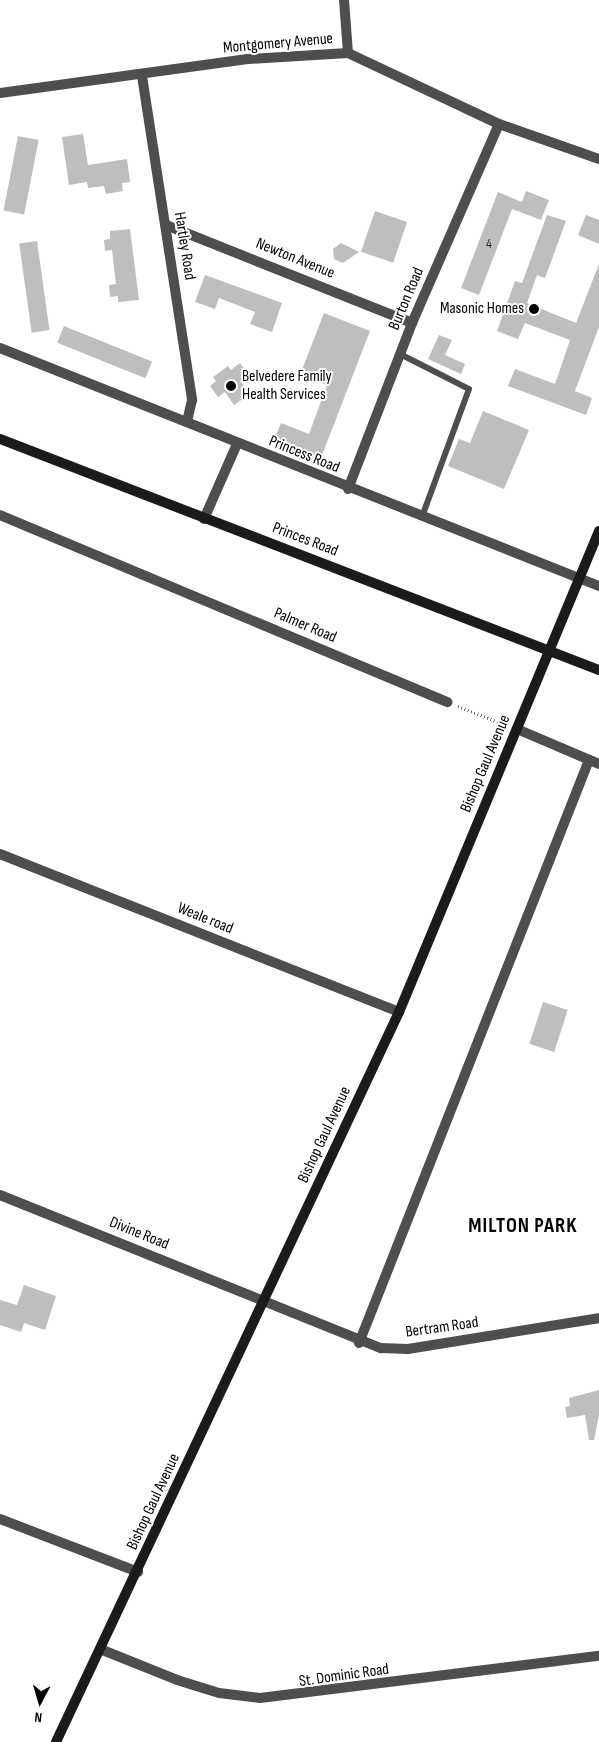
<!DOCTYPE html>
<style>
body{margin:0}
#map{position:relative;width:599px;height:1742px;overflow:hidden;background:#fff;font-family:"Sofia Sans Condensed",sans-serif}
div>[style]{position:absolute}
[style*='--x']{left:calc(var(--x)*1px);top:calc(var(--y)*1px);width:calc(var(--w)*1px);rotate:calc(var(--a)*1deg)}
.building>*{inset:0;background:#bebebe;transform-origin:0 0}
.path>*{height:2.5px;margin-top:-1.25px;transform-origin:0;background:repeating-linear-gradient(90deg,#707070 0 1px,transparent 0 3.5px)}
.lane>*{height:6px;margin:-3px;padding:0 3px;transform-origin:3px;border-radius:3px;background:#4e4e4e}
.street>*{height:10px;margin:-5px;padding:0 5px;transform-origin:5px;border-radius:5px;background:#4e4e4e}
.secondary>*{height:10px;margin:-5px;padding:0 5px;transform-origin:5px;border-radius:5px;background:#1b1b1b}
.dots>*{width:14px;height:14px;translate:-50% -50%;box-sizing:border-box;border:2px solid #fff;border-radius:50%}
span{translate:-50% -50%;white-space:nowrap;text-align:center;line-height:1.15;-webkit-text-stroke:4px #fff;paint-order:stroke}
.number-label{font-size:14px;color:#303030}
.number-label span{-webkit-text-stroke-width:0}
.street-label{font-size:16px;color:#000}
.poi-label{font-size:16px;color:#000}
.right{translate:-100% -50%;text-align:right}
.left{translate:0 -50%;text-align:left}
.district-label{font-size:21px;color:#000;font-weight:700;letter-spacing:1px}
.north{position:absolute;left:15px;top:1677px;width:50px;height:50px;-webkit-text-stroke:4px #fff;paint-order:stroke;rotate:186deg;font-size:14px;font-weight:700;line-height:20px;text-align:center;color:#000}
.north::after{content:'';display:block;margin:auto;width:18px;height:22px;background:#000;clip-path:polygon(50% 0,100% 100%,50% 72%,0 100%)}
</style>
<div id="map">
<div class="building">
<i style="clip-path:polygon(83px 134px,88px 165px,127px 159px,130px 182px,122px 183px,123px 191px,106px 194px,104px 186px,88px 188px,87px 182px,69px 185px,62px 137px)"></i>
<i style="left:18px;top:136px;width:21px;height:76px;rotate:11deg"></i>
<i style="clip-path:polygon(526px 191px,549px 200px,541px 220px,512px 209px,479px 295px,461px 288px,498px 192px,522px 202px)"></i>
<i style="left:375px;top:211px;width:34px;height:43px;rotate:19deg"></i>
<i style="clip-path:polygon(547px 215px,566px 221px,545px 278px,537px 275px,527px 303px,576px 323px,599px 264px,599px 327px,575px 391px,592px 398px,586px 415px,508px 386px,515px 369px,555px 384px,570px 340px,525px 323px,518px 339px,497px 331px,515px 281px,522px 283px)"></i>
<i style="clip-path:polygon(586px 215px,599px 220px,599px 244px,578px 235px)"></i>
<i style="clip-path:polygon(130px 229px,139px 300px,118px 302px,118px 296px,110px 297px,109px 285px,116px 284px,112px 250px,105px 251px,104px 240px,110px 239px,110px 231px)"></i>
<i style="left:37px;top:241px;width:90px;height:18px;rotate:82deg"></i>
<i style="clip-path:polygon(341px 243px,359px 252px,343px 263px,334px 259px,333px 249px)"></i>
<i style="clip-path:polygon(205px 275px,282px 303px,272px 332px,250px 324px,255px 312px,219px 298px,215px 309px,195px 302px)"></i>
<i style="clip-path:polygon(324px 313px,370px 331px,319px 463px,279px 448px,282px 441px,275px 438px,281px 423px,309px 434px,327px 385px,300px 375px)"></i>
<i style="left:64px;top:326px;width:95px;height:18px;rotate:22deg"></i>
<i style="clip-path:polygon(439px 335px,452px 340px,445px 355px,465px 364px,461px 374px,428px 359px)"></i>
<i style="clip-path:polygon(240px 363px,249px 375px,240px 381px,250px 394px,234px 405px,225px 392px,218px 397px,210px 386px,216px 381px,213px 377px,228px 366px,231px 370px)"></i>
<i style="clip-path:polygon(483px 411px,529px 430px,504px 489px,448px 466px,459px 439px,470px 443px)"></i>
<i style="left:543px;top:1002px;width:26px;height:44px;rotate:18deg"></i>
<i style="clip-path:polygon(24px 1285px,56px 1296px,45px 1330px,24px 1323px,21px 1332px,0 1325px,0 1300px,17px 1305px)"></i>
<i style="clip-path:polygon(599px 1390px,599px 1415px,594px 1440px,589px 1440px,585px 1415px,567px 1418px,565px 1407px,570px 1406px,569px 1398px)"></i>
</div>
<div class="path">
<i style="--x:458;--y:706;--w:52;--a:21.6"></i>
</div>
<div class="lane">
<i style="--x:400;--y:354;--w:77;--a:26.9"></i>
<i style="--x:469;--y:389;--w:136;--a:110.2"></i>
</div>
<div class="street">
<i style="--x:344;--y:0;--w:53;--a:85.7"></i>
<i style="--x:142;--y:76;--w:328;--a:81.2"></i>
<i style="--x:192;--y:400;--w:22;--a:103"></i>
<i style="--x:0;--y:93;--w:250;--a:-7.8"></i>
<i style="--x:248;--y:59;--w:100;--a:-3.4"></i>
<i style="--x:348;--y:53;--w:167;--a:25.2"></i>
<i style="--x:499;--y:124;--w:106;--a:19.3"></i>
<i style="--x:166;--y:225;--w:265;--a:21.7"></i>
<i style="--x:0;--y:348;--w:645;--a:21.67"></i>
<i style="--x:348;--y:489;--w:178;--a:-68.9"></i>
<i style="--x:412;--y:323;--w:217;--a:-66.4"></i>
<i style="--x:0;--y:515;--w:485;--a:22.7"></i>
<i style="--x:204;--y:519;--w:82;--a:-66.3"></i>
<i style="--x:517;--y:729;--w:89;--a:23.1"></i>
<i style="--x:0;--y:854;--w:429;--a:21.6"></i>
<i style="--x:0;--y:1195;--w:411;--a:21.9"></i>
<i style="--x:381;--y:1348;--w:27;--a:2"></i>
<i style="--x:408;--y:1349;--w:193;--a:-9.2"></i>
<i style="--x:359;--y:1343;--w:627;--a:-68.47"></i>
<i style="--x:0;--y:1519;--w:148;--a:21"></i>
<i style="--x:100;--y:1649;--w:83;--a:21.9"></i>
<i style="--x:177;--y:1680;--w:44;--a:17.2"></i>
<i style="--x:219;--y:1693;--w:41;--a:7"></i>
<i style="--x:260;--y:1698;--w:342;--a:-7.1"></i>
</div>
<div class="secondary">
<i style="--x:0;--y:439;--w:642;--a:21.09"></i>
<i style="--x:56;--y:1742;--w:807;--a:-64.83"></i>
<i style="--x:399;--y:1012;--w:521;--a:-67.42"></i>
</div>
<div class="dots">
<i style="left:534px;top:309px;background:#000"></i>
<i style="left:231px;top:386px;background:#000"></i>
</div>
<div class="number-label">
<span style="left:489px;top:244px">4</span>
</div>
<div class="street-label">
<span style="left:278px;top:44px;rotate:-5deg">Montgomery Avenue</span>
<span style="left:184px;top:246px;rotate:81deg">Hartley Road</span>
<span style="left:295px;top:259px;rotate:22deg">Newton Avenue</span>
<span style="left:407px;top:299px;rotate:-67deg">Burton Road</span>
<span style="left:304px;top:455px;rotate:22deg">Princess Road</span>
<span style="left:305px;top:540px;rotate:21deg">Princes Road</span>
<span style="left:305px;top:626px;rotate:23deg">Palmer Road</span>
<span style="left:486px;top:764px;rotate:-67deg">Bishop Gaul Avenue</span>
<span style="left:205px;top:919px;rotate:22deg">Weale road</span>
<span style="left:325px;top:1135px;rotate:-65deg">Bishop Gaul Avenue</span>
<span style="left:139px;top:1234px;rotate:22deg">Divine Road</span>
<span style="left:442px;top:1328px;rotate:-8deg">Bertram Road</span>
<span style="left:154px;top:1502px;rotate:-65deg">Bishop Gaul Avenue</span>
<span style="left:344px;top:1676px;rotate:-8deg">St. Dominic Road</span>
</div>
<div class="poi-label">
<span class="right" style="left:524px;top:309px">Masonic Homes</span>
<span class="left" style="left:242px;top:386px">Belvedere Family<br>Health Services</span>
</div>
<div class="district-label">
<span style="left:523px;top:1226px">MILTON PARK</span>
</div>
<div class="north">N</div>
</div>
